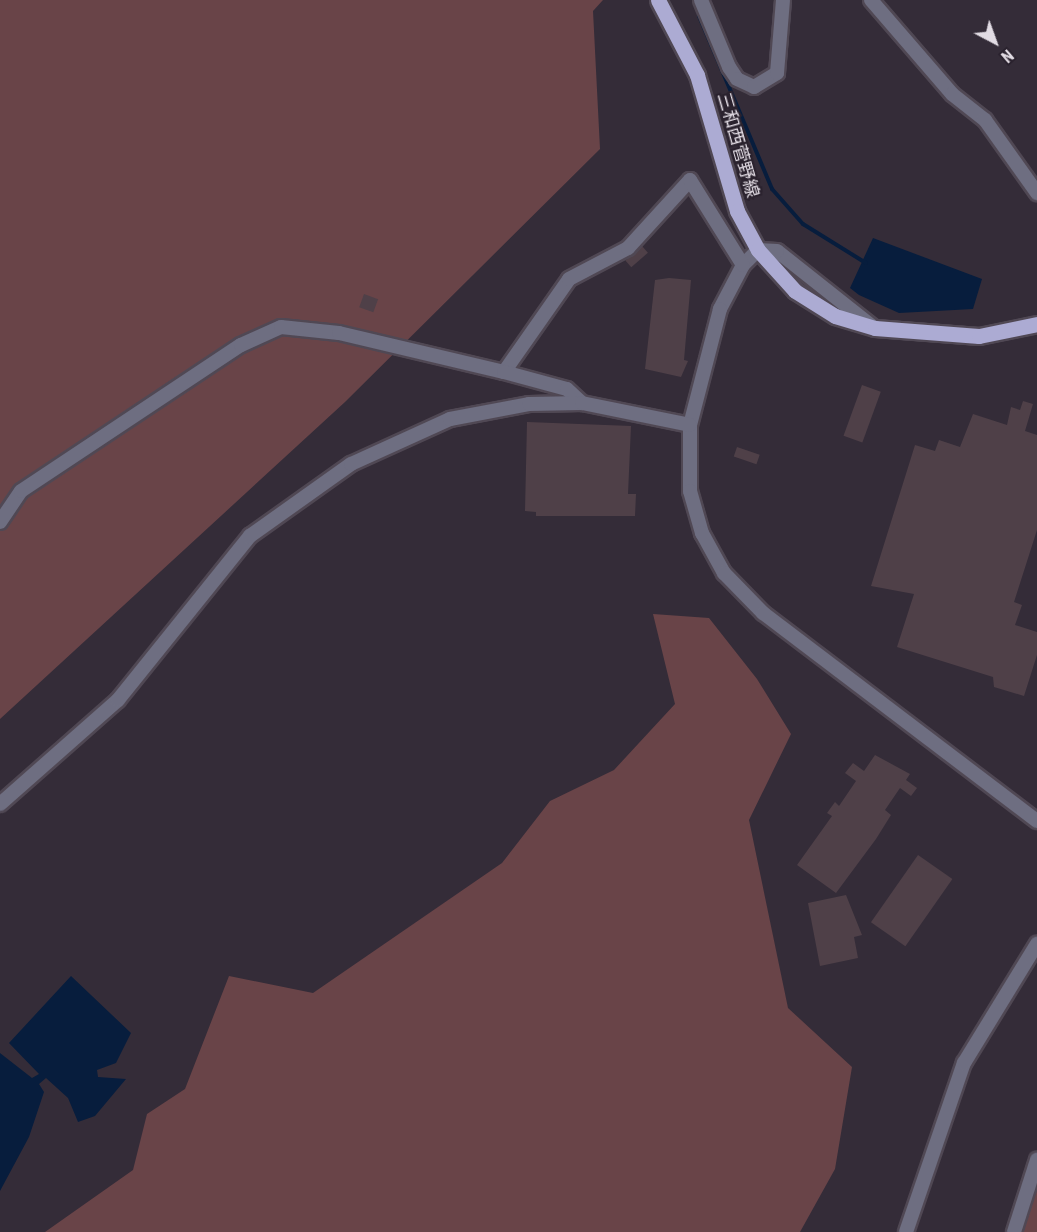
<!DOCTYPE html>
<meta charset="utf-8">
<style>
body{margin:0}
#map{position:relative;width:1037px;height:1232px;overflow:hidden;background:#342c38;font-family:"Roboto Condensed","Noto Sans JP",sans-serif}
div>[style]{position:absolute}
[style*='--x']{left:calc(var(--x)*1px);top:calc(var(--y)*1px);width:calc(var(--w)*1px);rotate:calc(var(--a)*1deg)}
.green>*{inset:0;background:#694448}
.water>*{inset:0;background:#071d3d}
.stream>*{height:4px;margin:-2px;padding:0 2px;transform-origin:2px;border-radius:2px;background:#071d3d}
.building>*{inset:0;background:#4f4048;transform-origin:0 0}
.roads{filter:drop-shadow(2px 0 #504854) drop-shadow(-2px 0 #504854) drop-shadow(0 2px #504854) drop-shadow(0 -2px #504854)}
.minor>*{height:14px;margin:-7px;padding:0 7px;transform-origin:7px;border-radius:7px;background:#6e6e81}
.major>*{height:15px;margin:-7.5px;padding:0 7.5px;transform-origin:7.5px;border-radius:7.5px;background:#acabd3}
span{translate:-50% -50%;white-space:nowrap;text-align:center;line-height:1.15;-webkit-text-stroke:4.5px #2a222e;paint-order:stroke}
.street-label{font-size:18px;color:#e2dce4}
.north{position:absolute;left:965px;top:12px;width:60px;height:60px;-webkit-text-stroke:4px #2a222e;paint-order:stroke;rotate:139deg;font-size:16px;font-weight:700;line-height:24px;text-align:center;color:#e2dce4}
.north::after{content:'';display:block;margin:auto;width:21px;height:27px;background:#e2dce4;clip-path:polygon(50% 0,100% 100%,50% 72%,0 100%)}
</style>
<div id="map">
<div class="green">
<i style="clip-path:polygon(0 0,603px 0,593px 11px,600px 149px,345px 402px,0 719px)"></i>
<i style="clip-path:polygon(653px 614px,709px 618px,757px 679px,791px 734px,749px 820px,788px 1008px,852px 1067px,835px 1169px,800px 1232px,45px 1232px,133px 1170px,147px 1114px,185px 1089px,229px 976px,313px 993px,502px 863px,550px 801px,614px 770px,675px 704px)"></i>
<i style="clip-path:polygon(1037px 1179px,1037px 1232px,1020px 1232px)"></i>
</div>
<div class="water">
<i style="clip-path:polygon(873px 238px,982px 279px,973px 309px,899px 313px,859px 295px,850px 288px)"></i>
<i style="clip-path:polygon(71px 976px,131px 1033px,116px 1063px,97px 1070px,98px 1077px,126px 1079px,95px 1116px,78px 1122px,68px 1098px,46px 1078px,39px 1084px,44px 1092px,29px 1137px,0 1191px,0 1053px,32px 1078px,39px 1074px,9px 1043px)"></i>
</div>
<div class="stream">
<i style="--x:699;--y:16;--w:188;--a:67.1"></i>
<i style="--x:772;--y:189;--w:47;--a:48.5"></i>
<i style="--x:803;--y:224;--w:74;--a:31.8"></i>
</div>
<div class="building">
<i style="left:642px;top:246px;width:9px;height:22px;rotate:49deg"></i>
<i style="clip-path:polygon(669px 278px,691px 280px,684px 360px,688px 361px,681px 377px,645px 369px,655px 280px)"></i>
<i style="left:364px;top:294px;width:15px;height:14px;rotate:20deg"></i>
<i style="left:862px;top:385px;width:20px;height:54px;rotate:20deg"></i>
<i style="clip-path:polygon(1023px 401px,1033px 404px,1025px 431px,1037px 435px,1037px 530px,1014px 602px,1022px 605px,1015px 625px,1037px 632px,1037px 655px,1024px 696px,994px 687px,993px 677px,897px 647px,914px 594px,871px 586px,915px 445px,935px 451px,939px 440px,960px 447px,973px 414px,1007px 425px,1011px 407px,1020px 410px)"></i>
<i style="clip-path:polygon(527px 422px,631px 426px,628px 494px,636px 494px,635px 516px,536px 516px,536px 512px,525px 511px)"></i>
<i style="left:737px;top:447px;width:24px;height:10px;rotate:19deg"></i>
<i style="clip-path:polygon(875px 755px,910px 774px,906px 780px,917px 788px,911px 796px,900px 788px,885px 810px,891px 815px,876px 839px,836px 893px,797px 865px,832px 816px,827px 813px,835px 802px,839px 806px,856px 781px,845px 773px,853px 763px,864px 771px)"></i>
<i style="left:918px;top:855px;width:42px;height:82px;rotate:35deg"></i>
<i style="clip-path:polygon(846px 895px,862px 935px,854px 937px,858px 958px,820px 966px,808px 903px)"></i>
</div>
<div class="roads">
<div class="minor">
<i style="--x:701;--y:0;--w:73;--a:67.3"></i>
<i style="--x:729;--y:67;--w:14;--a:56"></i>
<i style="--x:737;--y:79;--w:19;--a:25"></i>
<i style="--x:754;--y:87;--w:27;--a:-31"></i>
<i style="--x:777;--y:73;--w:73;--a:-85.3"></i>
<i style="--x:871;--y:0;--w:124;--a:49.2"></i>
<i style="--x:952;--y:94;--w:42;--a:38.2"></i>
<i style="--x:985;--y:120;--w:90;--a:54.5"></i>
<i style="--x:873;--y:327;--w:122;--a:-141.6"></i>
<i style="--x:777;--y:251;--w:19;--a:-177"></i>
<i style="--x:758;--y:250;--w:21;--a:135"></i>
<i style="--x:743;--y:265;--w:50;--a:117.6"></i>
<i style="--x:720;--y:309;--w:120;--a:104.5"></i>
<i style="--x:690;--y:425;--w:66;--a:90"></i>
<i style="--x:690;--y:491;--w:44;--a:74.1"></i>
<i style="--x:702;--y:533;--w:46;--a:61.2"></i>
<i style="--x:724;--y:573;--w:56;--a:45.7"></i>
<i style="--x:763;--y:613;--w:344;--a:37.2"></i>
<i style="--x:504;--y:372;--w:113;--a:-55"></i>
<i style="--x:569;--y:279;--w:67;--a:-27.7"></i>
<i style="--x:628;--y:248;--w:92;--a:-47.6"></i>
<i style="--x:690;--y:180;--w:100;--a:58.1"></i>
<i style="--x:0;--y:522;--w:37;--a:-56"></i>
<i style="--x:21;--y:491;--w:264;--a:-33.6"></i>
<i style="--x:241;--y:345;--w:44;--a:-24.2"></i>
<i style="--x:281;--y:327;--w:58;--a:5.9"></i>
<i style="--x:339;--y:333;--w:170;--a:13.3"></i>
<i style="--x:504;--y:372;--w:65;--a:15.1"></i>
<i style="--x:567;--y:389;--w:21;--a:43"></i>
<i style="--x:0;--y:804;--w:157;--a:-41.4"></i>
<i style="--x:118;--y:700;--w:211;--a:-51.2"></i>
<i style="--x:250;--y:536;--w:124;--a:-35.5"></i>
<i style="--x:351;--y:464;--w:109;--a:-24.4"></i>
<i style="--x:450;--y:419;--w:80;--a:-10.8"></i>
<i style="--x:529;--y:404;--w:53;--a:-1.1"></i>
<i style="--x:582;--y:403;--w:110;--a:11.5"></i>
<i style="--x:906;--y:1232;--w:179;--a:-71.1"></i>
<i style="--x:964;--y:1063;--w:140;--a:-58.5"></i>
<i style="--x:1014;--y:1232;--w:76;--a:-72.3"></i>
</div>
<div class="major">
<i style="--x:658;--y:0;--w:85;--a:62.5"></i>
<i style="--x:697;--y:75;--w:142;--a:73.6"></i>
<i style="--x:737;--y:211;--w:44;--a:61.7"></i>
<i style="--x:758;--y:250;--w:55;--a:47.9"></i>
<i style="--x:795;--y:291;--w:47;--a:32"></i>
<i style="--x:835;--y:316;--w:42;--a:16.7"></i>
<i style="--x:875;--y:328;--w:104;--a:4.4"></i>
<i style="--x:979;--y:336;--w:59;--a:-11.7"></i>
</div>
</div>
<div class="street-label">
<span style="left:738px;top:145px;rotate:74deg">三和西菅野線</span>
</div>
<div class="north">N</div>
</div>
